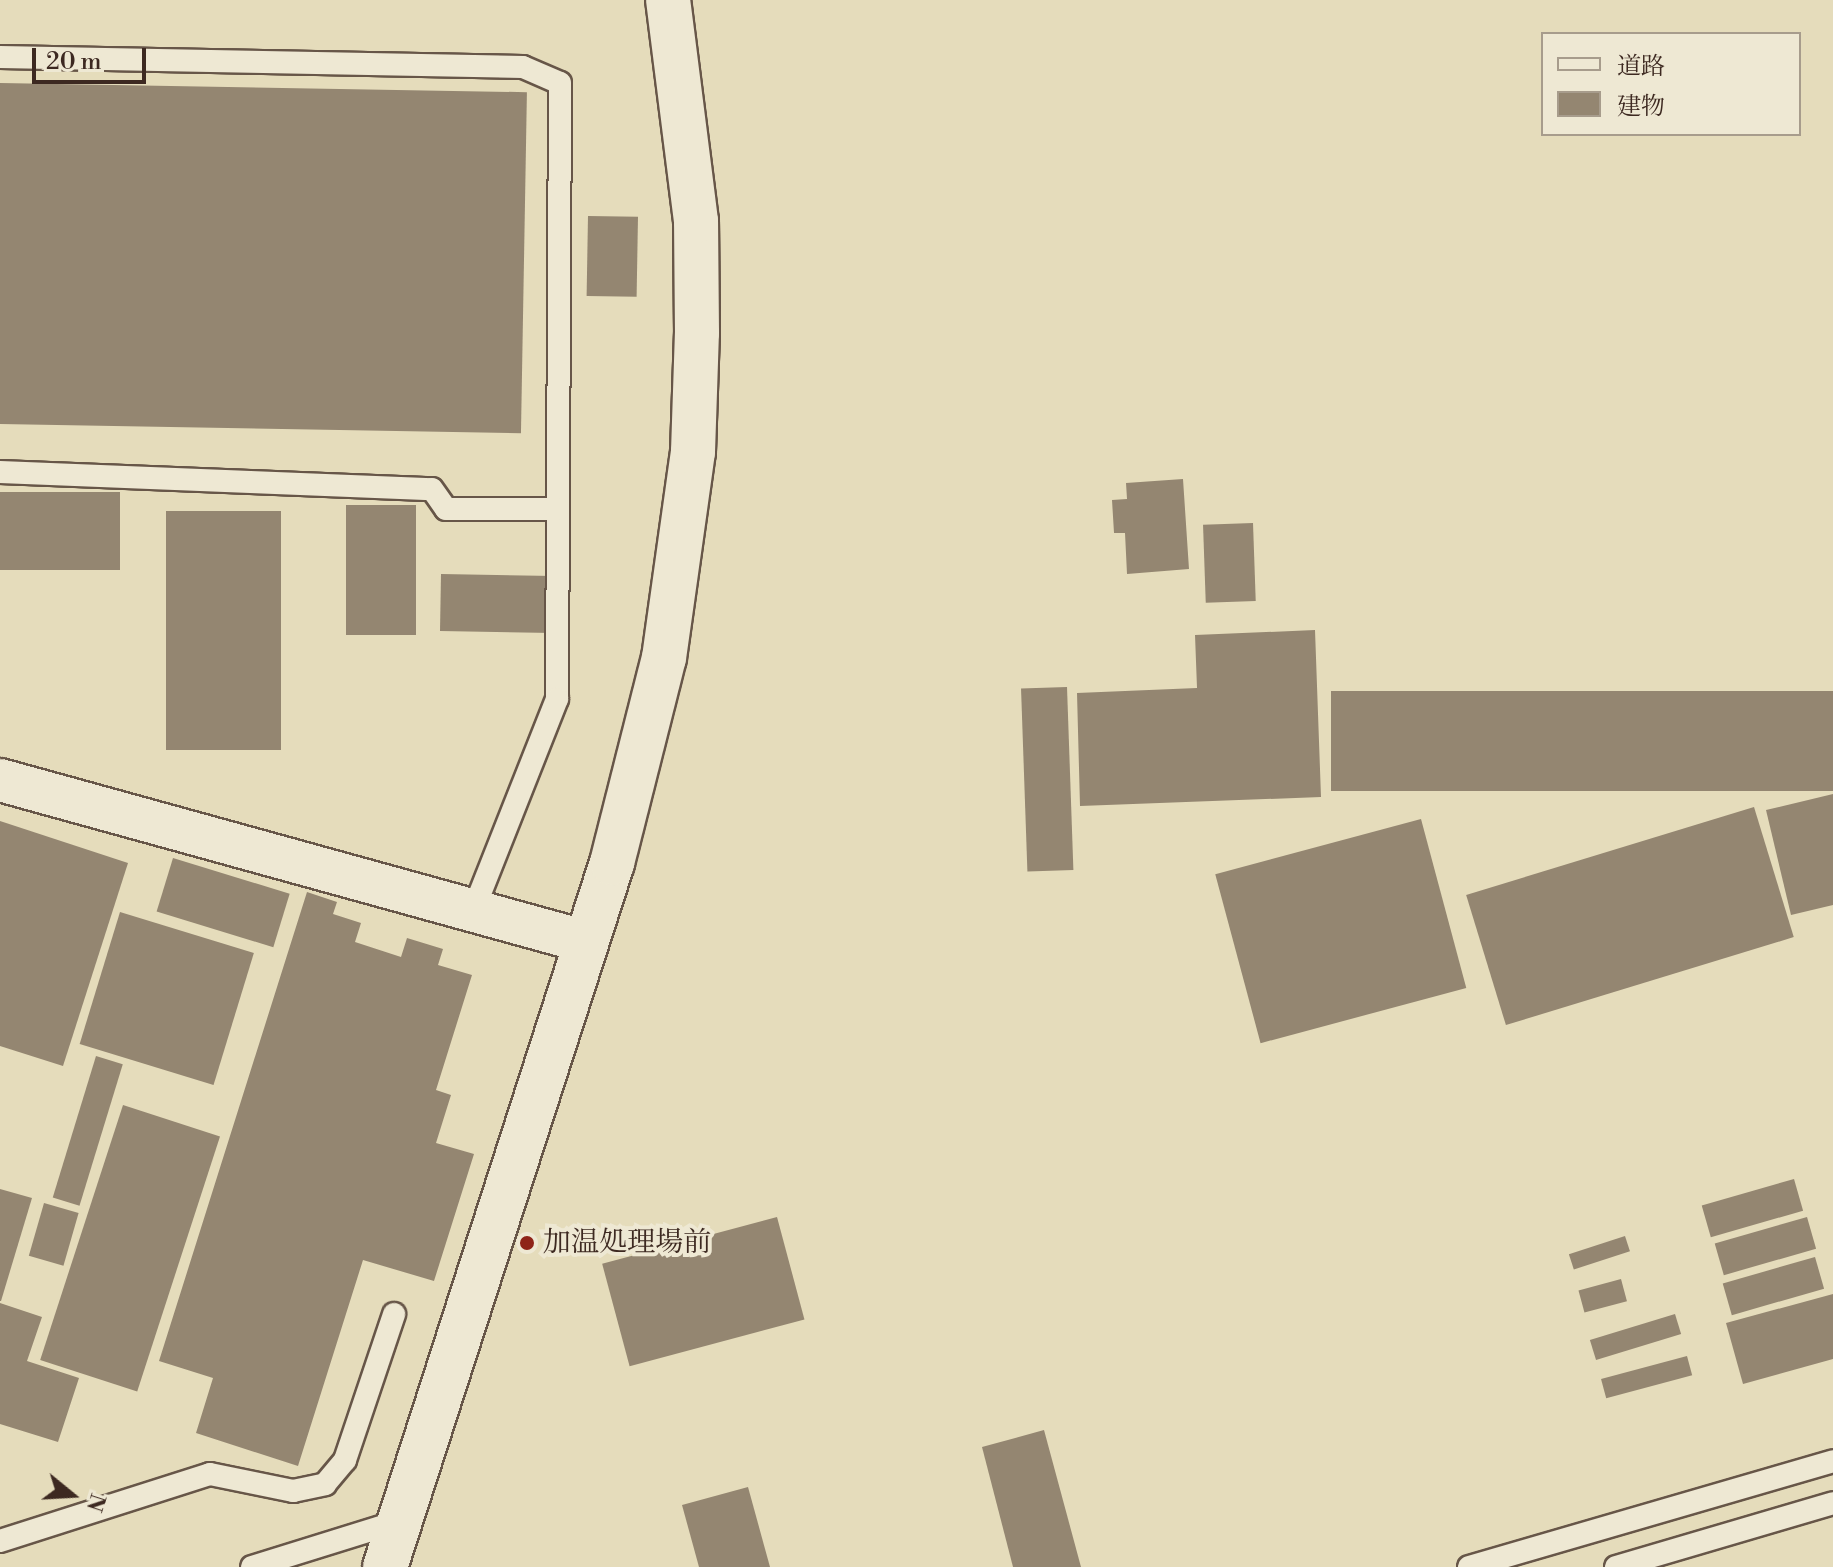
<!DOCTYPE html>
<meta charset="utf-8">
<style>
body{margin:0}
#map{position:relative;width:1833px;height:1567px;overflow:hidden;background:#e5dcbb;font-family:"Libre Bodoni","Noto Serif JP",serif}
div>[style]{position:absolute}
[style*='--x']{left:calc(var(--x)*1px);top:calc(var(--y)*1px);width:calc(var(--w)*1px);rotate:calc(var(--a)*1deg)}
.building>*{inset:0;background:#948671;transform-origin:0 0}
.roads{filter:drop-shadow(2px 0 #675648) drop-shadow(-2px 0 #675648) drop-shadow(0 2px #675648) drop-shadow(0 -2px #675648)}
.lane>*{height:22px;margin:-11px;padding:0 11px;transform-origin:11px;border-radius:11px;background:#eee8d3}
.street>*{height:42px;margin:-21px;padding:0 21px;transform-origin:21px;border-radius:21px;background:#eee8d3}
.secondary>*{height:44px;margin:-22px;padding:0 22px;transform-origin:22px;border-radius:22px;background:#eee8d3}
.dots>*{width:22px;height:22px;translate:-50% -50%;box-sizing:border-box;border:4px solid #eee8d3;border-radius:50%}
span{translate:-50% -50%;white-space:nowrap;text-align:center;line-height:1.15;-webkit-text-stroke:8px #eee8d3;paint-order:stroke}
.poi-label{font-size:28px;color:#3d2921}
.left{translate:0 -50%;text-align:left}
.legend{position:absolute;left:1541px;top:32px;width:260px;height:104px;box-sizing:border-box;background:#eee8d3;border:2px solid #a79c8c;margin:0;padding:10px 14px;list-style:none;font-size:24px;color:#3d2921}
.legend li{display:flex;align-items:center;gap:16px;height:40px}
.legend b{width:40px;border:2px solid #a79c8c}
.north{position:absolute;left:32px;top:1455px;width:80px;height:80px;-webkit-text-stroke:6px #eee8d3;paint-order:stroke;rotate:108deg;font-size:22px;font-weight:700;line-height:32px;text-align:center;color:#3d2921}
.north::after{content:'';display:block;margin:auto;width:28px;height:36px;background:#3d2921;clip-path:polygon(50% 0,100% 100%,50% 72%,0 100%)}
.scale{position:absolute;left:32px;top:48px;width:114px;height:36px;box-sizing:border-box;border:4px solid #3d2921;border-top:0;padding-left:10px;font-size:24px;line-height:28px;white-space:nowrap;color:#3d2921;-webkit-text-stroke:6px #eee8d3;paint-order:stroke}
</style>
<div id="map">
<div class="building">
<i style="left:0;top:83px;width:527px;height:341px;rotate:1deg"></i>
<i style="left:588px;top:216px;width:50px;height:80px;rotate:1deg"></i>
<i style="clip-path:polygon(1183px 479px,1189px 569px,1127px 574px,1125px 533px,1114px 533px,1112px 500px,1127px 499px,1126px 483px)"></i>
<i style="left:0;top:492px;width:120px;height:78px"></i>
<i style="left:346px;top:505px;width:70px;height:130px"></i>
<i style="left:166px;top:511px;width:115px;height:239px"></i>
<i style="left:1253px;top:523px;width:78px;height:50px;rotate:88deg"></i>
<i style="left:441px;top:574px;width:113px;height:57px;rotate:1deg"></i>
<i style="clip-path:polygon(1315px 630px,1321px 797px,1080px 806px,1077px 693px,1197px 688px,1195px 635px)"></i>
<i style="left:1067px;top:687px;width:183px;height:46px;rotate:88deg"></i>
<i style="left:1833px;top:691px;width:100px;height:502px;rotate:90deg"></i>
<i style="clip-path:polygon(1833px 794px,1833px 905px,1791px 915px,1766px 810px)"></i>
<i style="left:1754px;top:807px;width:136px;height:301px;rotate:73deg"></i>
<i style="left:1421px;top:819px;width:175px;height:213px;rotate:75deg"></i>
<i style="clip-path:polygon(0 821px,128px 863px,63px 1066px,0 1046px)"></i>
<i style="left:173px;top:858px;width:122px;height:56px;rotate:17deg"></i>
<i style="clip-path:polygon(307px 892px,337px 902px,333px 914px,361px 923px,355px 942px,401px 957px,407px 938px,443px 949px,438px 965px,472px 975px,436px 1090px,451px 1095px,436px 1143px,474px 1154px,434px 1281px,363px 1260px,298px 1466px,196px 1433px,213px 1378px,159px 1361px)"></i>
<i style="left:120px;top:912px;width:140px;height:138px;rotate:17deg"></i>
<i style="left:96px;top:1056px;width:28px;height:148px;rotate:17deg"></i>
<i style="left:123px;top:1105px;width:102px;height:268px;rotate:18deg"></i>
<i style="left:1794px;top:1179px;width:33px;height:96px;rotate:74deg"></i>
<i style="clip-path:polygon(0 1189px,32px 1198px,1px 1301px,0 1301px)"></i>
<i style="left:44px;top:1203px;width:36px;height:55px;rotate:16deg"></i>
<i style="left:777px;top:1217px;width:106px;height:181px;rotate:75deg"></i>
<i style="left:1807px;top:1217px;width:33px;height:96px;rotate:74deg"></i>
<i style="left:1625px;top:1236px;width:16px;height:59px;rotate:72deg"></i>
<i style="left:1815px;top:1257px;width:33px;height:96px;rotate:74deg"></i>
<i style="left:1621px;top:1279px;width:23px;height:44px;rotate:75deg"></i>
<i style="clip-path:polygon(1833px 1294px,1833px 1359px,1743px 1384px,1726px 1323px)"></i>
<i style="clip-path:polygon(0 1303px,42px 1317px,27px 1361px,79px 1378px,58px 1442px,0 1424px)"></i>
<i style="left:1675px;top:1314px;width:21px;height:89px;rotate:73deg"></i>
<i style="left:1687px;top:1356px;width:20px;height:89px;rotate:75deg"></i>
<i style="clip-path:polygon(1044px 1430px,1081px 1567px,1013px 1567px,982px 1447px)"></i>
<i style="clip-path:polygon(748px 1487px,770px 1567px,699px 1567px,682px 1505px)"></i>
</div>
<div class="roads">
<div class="lane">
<i style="--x:0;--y:57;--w:523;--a:1.1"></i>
<i style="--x:523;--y:67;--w:40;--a:23.4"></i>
<i style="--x:560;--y:83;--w:616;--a:90.28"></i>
<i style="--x:557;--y:699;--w:226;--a:111.6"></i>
<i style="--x:0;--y:472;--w:432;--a:2.3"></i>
<i style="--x:432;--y:489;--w:24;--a:55"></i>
<i style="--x:446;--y:509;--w:112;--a:0"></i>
<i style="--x:0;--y:1541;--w:220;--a:-17.7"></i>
<i style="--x:210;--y:1474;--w:85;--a:11.6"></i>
<i style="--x:293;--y:1491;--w:33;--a:-12"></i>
<i style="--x:325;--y:1484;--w:31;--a:-50"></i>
<i style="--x:345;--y:1460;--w:154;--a:-71.4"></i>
<i style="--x:252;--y:1567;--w:155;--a:-17.3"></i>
<i style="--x:1469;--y:1567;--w:379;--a:-16.2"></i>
<i style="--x:1616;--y:1567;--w:226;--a:-16.4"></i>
</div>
<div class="street">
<i style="--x:0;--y:780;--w:609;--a:15.43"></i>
</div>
<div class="secondary">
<i style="--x:385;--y:1567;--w:740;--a:-72.13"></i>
<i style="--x:612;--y:863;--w:211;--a:-75.8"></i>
<i style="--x:664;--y:658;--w:208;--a:-82"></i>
<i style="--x:693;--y:452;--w:119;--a:-88.1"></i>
<i style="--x:697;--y:333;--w:112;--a:-90.5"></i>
<i style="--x:696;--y:221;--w:223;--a:-97.2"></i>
</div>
</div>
<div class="dots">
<i style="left:527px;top:1243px;background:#8f2418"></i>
</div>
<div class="poi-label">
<span class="left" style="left:543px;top:1243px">加温処理場前</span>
</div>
<ul class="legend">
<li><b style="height:10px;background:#eee8d3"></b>道路</li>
<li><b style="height:22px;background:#948671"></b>建物</li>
</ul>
<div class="north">N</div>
<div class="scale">20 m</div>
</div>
